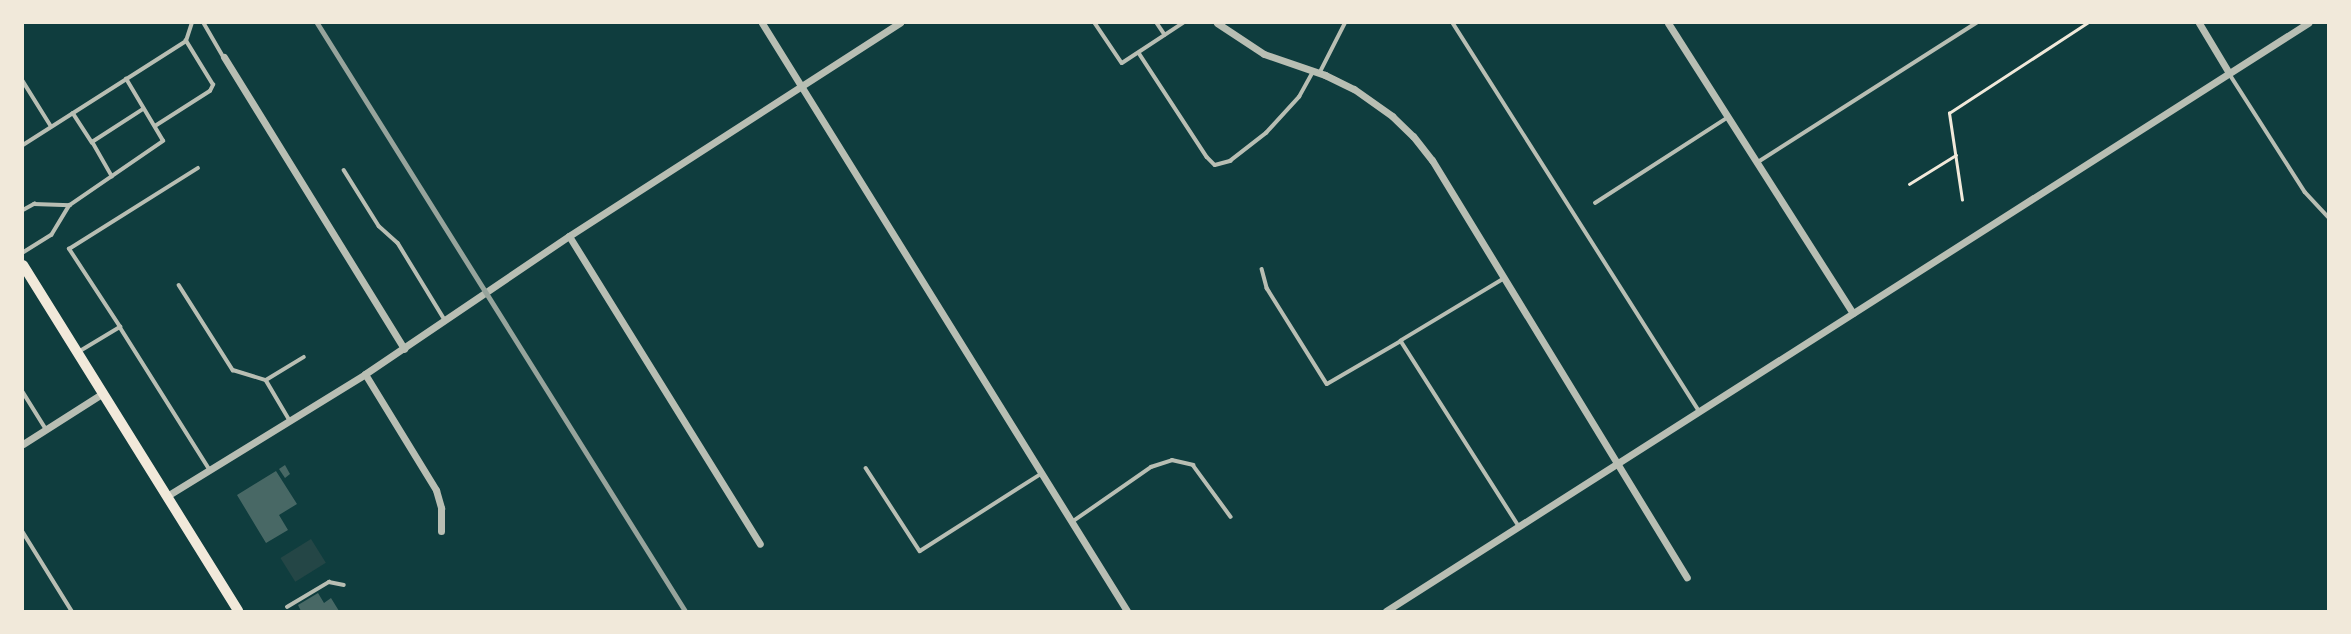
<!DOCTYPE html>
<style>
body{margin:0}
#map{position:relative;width:2351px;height:634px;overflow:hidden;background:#0f3d3e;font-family:Karla,sans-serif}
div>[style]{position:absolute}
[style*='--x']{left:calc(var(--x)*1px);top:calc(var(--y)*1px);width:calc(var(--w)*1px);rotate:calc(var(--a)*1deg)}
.green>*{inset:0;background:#244646;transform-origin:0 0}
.building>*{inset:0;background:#486865}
.path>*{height:2.5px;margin:-1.25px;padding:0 1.25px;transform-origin:1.25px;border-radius:1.25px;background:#f1e9da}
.service>*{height:3.5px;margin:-1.75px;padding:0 1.75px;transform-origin:1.75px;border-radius:1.75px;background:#b8beb3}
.minor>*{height:7px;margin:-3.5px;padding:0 3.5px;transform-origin:3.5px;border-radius:3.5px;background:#b8beb3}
.primary>*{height:10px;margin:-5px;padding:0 5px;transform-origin:5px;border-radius:5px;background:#f1e9da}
.rail>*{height:5px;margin:-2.5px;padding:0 2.5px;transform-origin:2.5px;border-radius:2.5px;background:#97a49c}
span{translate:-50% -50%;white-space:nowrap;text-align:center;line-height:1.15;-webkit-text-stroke:7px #f1e9da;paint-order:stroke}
.frame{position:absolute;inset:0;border:24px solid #f1e9da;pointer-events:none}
</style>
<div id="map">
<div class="green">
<i style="left:311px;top:539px;width:28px;height:36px;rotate:58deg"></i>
</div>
<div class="building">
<i style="clip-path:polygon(285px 465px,290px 474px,285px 478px,279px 469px)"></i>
<i style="clip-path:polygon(276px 471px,297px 504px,279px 515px,288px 530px,266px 543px,237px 495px)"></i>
<i style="clip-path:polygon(318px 593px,324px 603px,331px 598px,339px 611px,301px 611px,298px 605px)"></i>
</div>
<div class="path">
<i style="--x:1909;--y:184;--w:55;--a:-31.7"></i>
<i style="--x:1962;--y:200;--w:88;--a:-98.5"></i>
<i style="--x:1949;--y:113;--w:165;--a:-33.1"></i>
</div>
<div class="service">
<i style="--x:204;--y:23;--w:38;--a:60"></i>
<i style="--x:1095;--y:23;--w:48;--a:56"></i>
<i style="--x:1122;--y:63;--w:73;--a:-33.3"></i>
<i style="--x:1157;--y:23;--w:14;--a:56"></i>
<i style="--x:1453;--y:23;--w:459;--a:57.6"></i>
<i style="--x:1139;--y:53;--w:124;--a:56.8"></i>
<i style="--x:1207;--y:157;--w:11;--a:45"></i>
<i style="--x:1215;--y:165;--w:16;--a:-15"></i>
<i style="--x:1230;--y:161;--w:46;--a:-37.9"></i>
<i style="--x:1266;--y:133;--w:49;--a:-47.5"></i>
<i style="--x:1299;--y:97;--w:29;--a:-61"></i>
<i style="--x:1320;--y:72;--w:55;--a:-63"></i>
<i style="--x:2229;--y:73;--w:141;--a:57.4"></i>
<i style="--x:2305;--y:192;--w:34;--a:47"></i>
<i style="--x:23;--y:81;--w:53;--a:58.1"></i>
<i style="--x:73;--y:113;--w:35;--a:57"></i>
<i style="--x:155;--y:126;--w:65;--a:-32.5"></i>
<i style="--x:210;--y:91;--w:7;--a:-63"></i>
<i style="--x:213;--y:85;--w:52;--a:-121.5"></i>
<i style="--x:23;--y:145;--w:193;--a:-32.5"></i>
<i style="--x:186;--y:41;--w:19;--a:-72"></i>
<i style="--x:1758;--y:162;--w:259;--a:-32.5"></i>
<i style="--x:344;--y:170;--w:66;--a:58"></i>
<i style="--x:379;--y:226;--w:25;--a:42"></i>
<i style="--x:398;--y:243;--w:90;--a:58.6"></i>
<i style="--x:112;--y:177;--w:40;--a:-119.7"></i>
<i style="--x:92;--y:142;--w:61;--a:-32.9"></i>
<i style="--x:1595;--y:203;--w:157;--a:-32.8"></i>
<i style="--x:70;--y:205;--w:113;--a:-34.5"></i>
<i style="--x:163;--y:141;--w:72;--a:-120.8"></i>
<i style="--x:23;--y:210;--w:13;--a:-29"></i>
<i style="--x:34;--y:204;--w:36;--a:2"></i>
<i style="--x:70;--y:205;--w:35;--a:121"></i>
<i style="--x:52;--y:235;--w:34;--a:148"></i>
<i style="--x:1262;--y:269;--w:20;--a:75"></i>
<i style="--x:1267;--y:288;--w:113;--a:58"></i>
<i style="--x:1327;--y:384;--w:86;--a:-30.2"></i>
<i style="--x:1504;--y:279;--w:120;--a:149"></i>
<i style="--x:1401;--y:341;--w:219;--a:57.5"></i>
<i style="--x:179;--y:285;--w:101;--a:57.6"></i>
<i style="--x:233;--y:370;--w:34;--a:17"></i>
<i style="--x:266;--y:380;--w:45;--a:59.5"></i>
<i style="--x:120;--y:327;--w:93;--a:-123.2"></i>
<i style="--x:69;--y:249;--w:152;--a:-32.1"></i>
<i style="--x:80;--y:351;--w:47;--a:-31"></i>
<i style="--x:120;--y:327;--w:169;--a:57.8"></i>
<i style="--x:266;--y:380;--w:44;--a:-31.2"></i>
<i style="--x:23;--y:392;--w:44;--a:58.1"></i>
<i style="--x:866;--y:468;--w:99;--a:57"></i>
<i style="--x:920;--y:551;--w:143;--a:-32.5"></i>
<i style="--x:1072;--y:522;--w:96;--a:-34.8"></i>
<i style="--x:1151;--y:467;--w:22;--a:-18"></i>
<i style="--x:1172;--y:460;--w:22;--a:13"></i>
<i style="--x:1193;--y:465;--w:64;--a:53.8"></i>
<i style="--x:23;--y:532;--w:93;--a:58.2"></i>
<i style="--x:287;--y:607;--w:49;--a:-30.8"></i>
<i style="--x:329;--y:582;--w:15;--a:11"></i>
</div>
<div class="minor">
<i style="--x:762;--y:23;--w:692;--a:58.17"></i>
<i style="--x:1217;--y:23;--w:56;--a:33.4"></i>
<i style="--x:1264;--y:54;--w:65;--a:19"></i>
<i style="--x:1325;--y:75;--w:32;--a:26"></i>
<i style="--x:1354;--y:89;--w:47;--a:35.4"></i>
<i style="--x:1392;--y:116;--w:29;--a:44"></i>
<i style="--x:1413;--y:136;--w:31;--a:52"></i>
<i style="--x:1432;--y:160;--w:489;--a:58.6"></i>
<i style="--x:1668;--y:23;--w:344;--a:57.5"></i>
<i style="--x:2199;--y:23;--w:58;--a:59"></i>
<i style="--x:224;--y:57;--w:343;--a:58.3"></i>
<i style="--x:569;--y:236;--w:362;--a:58.2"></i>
<i style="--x:365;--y:374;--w:136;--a:58.5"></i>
<i style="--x:436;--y:490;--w:19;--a:74"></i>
<i style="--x:441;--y:508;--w:23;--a:90"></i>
<i style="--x:23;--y:444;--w:95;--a:-32.5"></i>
<i style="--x:167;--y:496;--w:233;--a:-31.6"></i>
<i style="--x:365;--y:374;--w:246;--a:-34.1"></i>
<i style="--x:569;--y:236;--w:394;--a:-32.8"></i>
<i style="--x:1386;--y:611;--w:1094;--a:-32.53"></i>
</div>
<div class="primary">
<i style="--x:23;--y:265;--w:407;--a:58.1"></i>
</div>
<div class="rail">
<i style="--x:317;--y:23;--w:694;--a:57.96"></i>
</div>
<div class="frame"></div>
</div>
